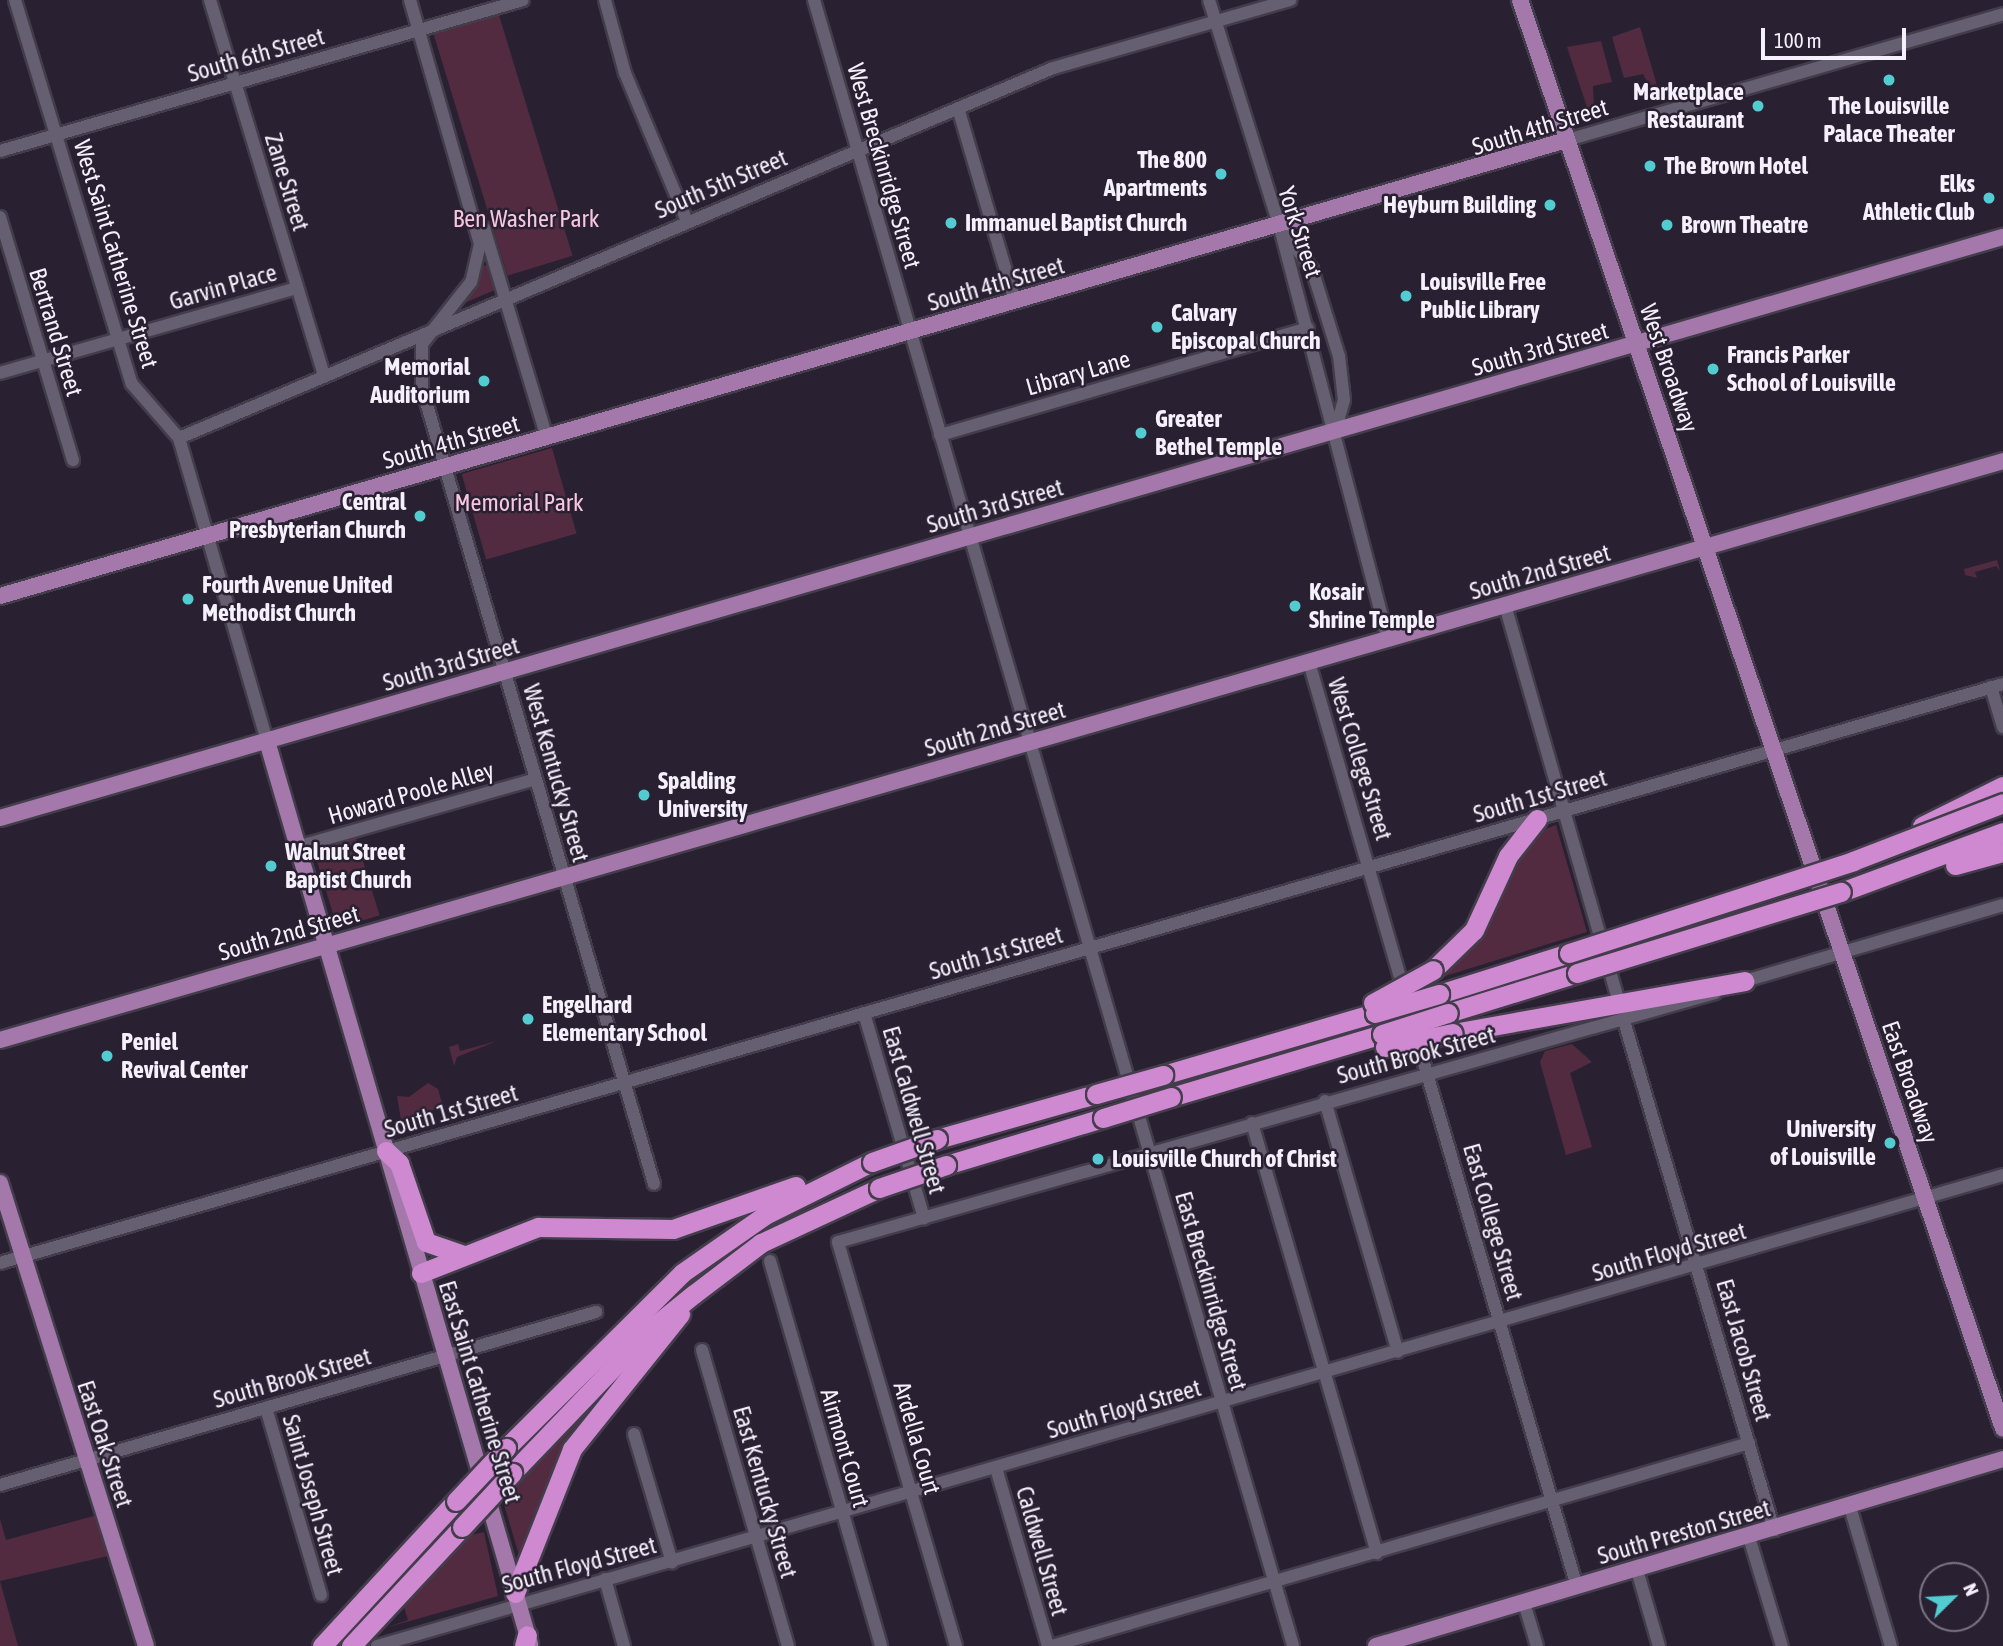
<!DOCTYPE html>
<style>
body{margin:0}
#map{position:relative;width:2003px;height:1646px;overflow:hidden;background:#292132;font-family:"Asap Condensed",sans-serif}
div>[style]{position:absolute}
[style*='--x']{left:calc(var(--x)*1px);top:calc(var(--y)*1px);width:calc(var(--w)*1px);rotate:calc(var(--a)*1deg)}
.green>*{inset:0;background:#522b40;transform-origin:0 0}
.roads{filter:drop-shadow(2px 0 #433d4b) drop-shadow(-2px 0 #433d4b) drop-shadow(0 2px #433d4b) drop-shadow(0 -2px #433d4b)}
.minor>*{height:12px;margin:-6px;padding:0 6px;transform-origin:6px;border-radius:6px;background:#665e71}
.major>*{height:16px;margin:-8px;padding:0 8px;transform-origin:8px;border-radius:8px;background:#a478aa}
.highway>*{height:19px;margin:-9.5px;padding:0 9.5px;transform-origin:9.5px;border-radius:9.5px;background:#ce89d0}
.bridges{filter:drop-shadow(2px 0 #433d4b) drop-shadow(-2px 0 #433d4b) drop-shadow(0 2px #433d4b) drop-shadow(0 -2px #433d4b)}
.highway-bridge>*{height:19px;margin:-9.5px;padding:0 9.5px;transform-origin:9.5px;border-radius:9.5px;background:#ce89d0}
.dots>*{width:19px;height:19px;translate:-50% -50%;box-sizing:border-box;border:4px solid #292132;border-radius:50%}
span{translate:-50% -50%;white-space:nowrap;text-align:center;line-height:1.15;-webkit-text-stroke:5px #292132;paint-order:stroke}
.street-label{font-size:24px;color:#f5f0fc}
.poi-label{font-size:24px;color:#f5f0fc;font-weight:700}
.right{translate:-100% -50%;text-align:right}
.left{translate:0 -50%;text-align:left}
.park-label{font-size:24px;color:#f9c6e0}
.north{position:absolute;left:1919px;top:1562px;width:70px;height:70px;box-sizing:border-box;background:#292132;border:2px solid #7b7483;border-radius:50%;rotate:66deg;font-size:19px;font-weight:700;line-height:28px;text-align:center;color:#f5f0fc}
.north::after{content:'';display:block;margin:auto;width:24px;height:32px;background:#52ccd0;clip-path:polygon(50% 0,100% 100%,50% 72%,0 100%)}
.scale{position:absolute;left:1761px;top:28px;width:145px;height:32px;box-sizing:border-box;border:4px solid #f5f0fc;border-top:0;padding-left:9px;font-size:21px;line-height:24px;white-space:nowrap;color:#f5f0fc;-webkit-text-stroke:5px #292132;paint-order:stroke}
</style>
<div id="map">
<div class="green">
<i style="left:498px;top:12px;width:255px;height:68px;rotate:73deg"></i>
<i style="clip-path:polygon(1640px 27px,1658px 89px,1652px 91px,1643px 74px,1624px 78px,1612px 37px)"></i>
<i style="clip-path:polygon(1601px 41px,1612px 82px,1593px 86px,1594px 108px,1588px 110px,1567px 47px)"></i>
<i style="clip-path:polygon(490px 265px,497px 289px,462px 304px,482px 266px)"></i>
<i style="left:552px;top:448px;width:89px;height:94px;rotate:74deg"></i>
<i style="clip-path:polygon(1997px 560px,2000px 571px,1996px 566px,1975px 572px,1977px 578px,1965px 575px,1964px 569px)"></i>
<i style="clip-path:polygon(1556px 825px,1587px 932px,1416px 985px,1431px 978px,1535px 833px)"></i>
<i style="left:355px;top:835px;width:84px;height:44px;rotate:73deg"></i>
<i style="clip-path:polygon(497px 1041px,457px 1057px,454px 1066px,449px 1047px,458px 1044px,460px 1051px)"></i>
<i style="clip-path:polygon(1572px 1044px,1592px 1062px,1570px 1073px,1592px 1147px,1566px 1155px,1540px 1062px,1545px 1051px)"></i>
<i style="clip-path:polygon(428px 1083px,438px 1089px,443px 1107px,401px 1120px,397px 1096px,409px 1097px)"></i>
<i style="clip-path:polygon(612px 1384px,556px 1464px,521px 1562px,503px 1501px)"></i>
<i style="clip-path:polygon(97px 1515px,108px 1556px,0 1581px,18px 1646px,0 1646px,0 1519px,6px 1540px)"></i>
<i style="clip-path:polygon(484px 1532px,498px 1596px,385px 1628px,408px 1620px,404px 1607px,471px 1535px)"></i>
</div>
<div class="roads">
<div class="minor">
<i style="--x:15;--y:0;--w:401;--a:73.1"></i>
<i style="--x:132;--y:384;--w:72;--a:49"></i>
<i style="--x:179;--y:438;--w:316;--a:73.8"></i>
<i style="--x:210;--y:0;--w:393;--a:73.1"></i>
<i style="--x:410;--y:0;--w:254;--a:74"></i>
<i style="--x:480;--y:244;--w:39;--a:103"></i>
<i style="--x:471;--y:282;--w:79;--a:128.3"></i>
<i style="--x:422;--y:344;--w:44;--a:90"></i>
<i style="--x:422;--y:388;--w:829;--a:73.75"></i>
<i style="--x:605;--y:0;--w:76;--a:74.7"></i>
<i style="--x:625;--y:73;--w:160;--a:67.3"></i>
<i style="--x:814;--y:0;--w:1714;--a:73.77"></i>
<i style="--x:1209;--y:0;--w:239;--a:72.7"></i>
<i style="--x:1280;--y:228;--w:425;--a:75.3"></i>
<i style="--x:958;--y:108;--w:202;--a:73.6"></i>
<i style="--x:1567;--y:140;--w:454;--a:-16.1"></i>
<i style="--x:0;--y:151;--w:544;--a:-16.1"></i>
<i style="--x:0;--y:217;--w:254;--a:73.3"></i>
<i style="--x:484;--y:228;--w:219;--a:73.3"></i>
<i style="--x:1283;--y:231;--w:48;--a:52.7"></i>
<i style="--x:1312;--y:269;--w:91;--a:72.8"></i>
<i style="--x:1339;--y:356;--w:44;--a:83.5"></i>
<i style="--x:1344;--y:400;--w:32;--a:106"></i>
<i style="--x:0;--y:373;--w:309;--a:-16"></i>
<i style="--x:940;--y:435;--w:383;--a:-16.2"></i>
<i style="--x:179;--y:438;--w:949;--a:-22.94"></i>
<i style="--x:1053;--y:68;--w:247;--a:-16"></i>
<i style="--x:1505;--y:605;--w:411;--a:74"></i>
<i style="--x:1309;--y:662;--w:342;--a:73.9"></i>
<i style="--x:1991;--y:687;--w:42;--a:73.3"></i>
<i style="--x:297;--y:847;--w:248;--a:-15.9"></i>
<i style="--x:1738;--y:983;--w:276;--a:-16.4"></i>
<i style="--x:864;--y:1013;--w:214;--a:73.7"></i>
<i style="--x:1624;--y:1021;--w:531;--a:73.58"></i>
<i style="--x:1416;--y:1036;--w:574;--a:73.71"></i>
<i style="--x:1325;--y:1101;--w:261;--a:73.8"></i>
<i style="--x:1252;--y:1123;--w:448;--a:73.8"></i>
<i style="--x:770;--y:1261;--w:401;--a:73.9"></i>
<i style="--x:0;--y:1263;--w:2085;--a:-16.12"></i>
<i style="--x:702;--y:1350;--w:308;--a:73.8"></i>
<i style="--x:266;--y:1408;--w:195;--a:73.6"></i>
<i style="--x:634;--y:1434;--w:134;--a:73.5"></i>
<i style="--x:996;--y:1468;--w:185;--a:73.7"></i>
<i style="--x:0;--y:1485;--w:621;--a:-16.19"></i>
<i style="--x:1850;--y:1507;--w:145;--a:73.6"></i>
<i style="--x:1749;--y:1537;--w:114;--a:73.2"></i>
<i style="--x:1637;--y:1570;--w:79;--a:73.9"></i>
<i style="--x:605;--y:1579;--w:70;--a:74.2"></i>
<i style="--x:1524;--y:1603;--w:45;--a:73.2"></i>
<i style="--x:377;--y:1646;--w:1693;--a:-16.15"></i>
<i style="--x:956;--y:1646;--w:421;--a:-106.3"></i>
<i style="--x:838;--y:1242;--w:912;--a:-15.85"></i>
<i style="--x:1052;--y:1646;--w:726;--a:-16.24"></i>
</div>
<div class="major">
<i style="--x:1520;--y:0;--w:1508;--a:71.32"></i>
<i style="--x:0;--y:596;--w:1632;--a:-16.23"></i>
<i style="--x:267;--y:741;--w:941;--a:73.76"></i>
<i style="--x:0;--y:818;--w:2086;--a:-16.18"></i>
<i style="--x:0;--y:1040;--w:2085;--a:-16.12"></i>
<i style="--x:0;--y:1183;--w:485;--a:72.5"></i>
<i style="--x:1376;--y:1646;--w:654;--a:-16.61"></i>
</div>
<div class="highway">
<i style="--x:1922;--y:826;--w:90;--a:-26.3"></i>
<i style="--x:1955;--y:865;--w:50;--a:-15.2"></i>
<i style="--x:1841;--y:892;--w:173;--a:-20.3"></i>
<i style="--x:1433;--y:970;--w:57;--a:-44.3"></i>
<i style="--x:1474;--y:930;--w:81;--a:-65.3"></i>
<i style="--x:1508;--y:856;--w:47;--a:-51.9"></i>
<i style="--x:1439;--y:994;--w:136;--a:-17.5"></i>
<i style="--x:1448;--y:1013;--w:135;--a:-17.2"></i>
<i style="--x:1453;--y:1033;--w:296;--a:-10.1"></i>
<i style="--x:1163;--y:1075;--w:221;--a:-16.3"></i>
<i style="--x:1171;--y:1097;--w:220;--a:-16.6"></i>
<i style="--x:937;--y:1139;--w:165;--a:-15.8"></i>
<i style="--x:386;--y:1151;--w:18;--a:43"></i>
<i style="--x:399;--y:1163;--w:83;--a:71.1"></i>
<i style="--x:426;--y:1242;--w:39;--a:19"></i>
<i style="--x:946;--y:1165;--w:164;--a:-16.7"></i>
<i style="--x:421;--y:1273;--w:126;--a:-21.5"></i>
<i style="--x:538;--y:1227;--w:135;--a:0.8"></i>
<i style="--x:673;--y:1229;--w:130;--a:-19.3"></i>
<i style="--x:506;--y:1448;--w:248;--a:-44.8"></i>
<i style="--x:682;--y:1273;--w:101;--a:-34.9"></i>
<i style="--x:765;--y:1215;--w:119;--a:-26.4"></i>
<i style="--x:512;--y:1473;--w:195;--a:-46.2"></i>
<i style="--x:647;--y:1332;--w:60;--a:-39"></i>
<i style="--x:694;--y:1294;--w:84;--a:-37.3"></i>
<i style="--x:761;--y:1243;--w:130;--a:-25"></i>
<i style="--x:515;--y:1593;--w:155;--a:-68.4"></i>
<i style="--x:572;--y:1449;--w:173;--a:-51.3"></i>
<i style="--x:322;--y:1646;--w:197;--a:-47.3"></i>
<i style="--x:351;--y:1646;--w:163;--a:-47"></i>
<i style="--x:524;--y:1646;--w:11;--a:-75"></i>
</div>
</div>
<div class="bridges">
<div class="highway-bridge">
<i style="--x:1569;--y:953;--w:299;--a:-17.9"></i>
<i style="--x:1853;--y:861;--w:161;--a:-21.1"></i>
<i style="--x:1577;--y:973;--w:276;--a:-17.1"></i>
<i style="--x:1373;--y:1003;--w:68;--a:-28.8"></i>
<i style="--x:1375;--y:1013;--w:67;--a:-16.5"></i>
<i style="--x:1382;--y:1034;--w:69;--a:-17.7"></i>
<i style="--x:1385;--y:1047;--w:69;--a:-11.6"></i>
<i style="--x:1096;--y:1094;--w:70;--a:-15.8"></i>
<i style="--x:1103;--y:1118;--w:71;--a:-17.2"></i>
<i style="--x:872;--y:1162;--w:69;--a:-19.5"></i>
<i style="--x:879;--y:1188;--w:71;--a:-18.9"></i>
<i style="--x:456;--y:1501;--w:73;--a:-46.7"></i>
<i style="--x:462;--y:1527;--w:74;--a:-47.2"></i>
</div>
</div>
<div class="dots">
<i style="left:1889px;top:80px;background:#52ccd0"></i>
<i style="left:1758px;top:106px;background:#52ccd0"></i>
<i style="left:1650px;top:166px;background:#52ccd0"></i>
<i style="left:1221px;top:174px;background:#52ccd0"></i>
<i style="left:1989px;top:198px;background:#52ccd0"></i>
<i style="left:1550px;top:205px;background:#52ccd0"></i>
<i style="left:951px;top:223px;background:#52ccd0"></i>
<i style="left:1667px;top:225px;background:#52ccd0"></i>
<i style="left:1406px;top:296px;background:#52ccd0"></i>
<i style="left:1157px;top:327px;background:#52ccd0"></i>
<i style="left:1713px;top:369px;background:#52ccd0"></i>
<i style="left:484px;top:381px;background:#52ccd0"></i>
<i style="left:1141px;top:433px;background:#52ccd0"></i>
<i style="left:420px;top:516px;background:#52ccd0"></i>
<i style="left:188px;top:599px;background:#52ccd0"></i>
<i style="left:1295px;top:606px;background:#52ccd0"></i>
<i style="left:644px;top:795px;background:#52ccd0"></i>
<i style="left:271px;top:866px;background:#52ccd0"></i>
<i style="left:528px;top:1019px;background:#52ccd0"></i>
<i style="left:107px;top:1056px;background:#52ccd0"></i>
<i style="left:1890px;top:1143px;background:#52ccd0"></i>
<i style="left:1098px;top:1159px;background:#52ccd0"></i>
</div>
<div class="street-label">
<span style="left:256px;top:55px;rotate:-16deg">South 6th Street</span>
<span style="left:1540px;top:127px;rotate:-17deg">South 4th Street</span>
<span style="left:884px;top:166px;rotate:74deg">West Breckinridge Street</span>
<span style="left:287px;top:182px;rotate:73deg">Zane Street</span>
<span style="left:721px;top:184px;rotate:-23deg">South 5th Street</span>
<span style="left:1300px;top:232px;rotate:72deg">York Street</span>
<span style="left:116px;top:254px;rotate:73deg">West Saint Catherine Street</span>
<span style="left:996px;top:284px;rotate:-16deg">South 4th Street</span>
<span style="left:223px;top:287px;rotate:-16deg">Garvin Place</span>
<span style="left:56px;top:332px;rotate:73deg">Bertrand Street</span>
<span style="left:1540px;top:349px;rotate:-16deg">South 3rd Street</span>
<span style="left:1669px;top:368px;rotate:71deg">West Broadway</span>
<span style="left:1078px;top:373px;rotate:-16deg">Library Lane</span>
<span style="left:451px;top:442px;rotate:-16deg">South 4th Street</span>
<span style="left:995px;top:506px;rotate:-16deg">South 3rd Street</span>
<span style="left:1540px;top:572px;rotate:-16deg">South 2nd Street</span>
<span style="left:451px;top:664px;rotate:-16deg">South 3rd Street</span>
<span style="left:995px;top:729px;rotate:-16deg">South 2nd Street</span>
<span style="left:1360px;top:759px;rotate:73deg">West College Street</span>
<span style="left:556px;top:773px;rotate:74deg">West Kentucky Street</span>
<span style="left:411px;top:793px;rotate:-16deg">Howard Poole Alley</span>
<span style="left:1540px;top:796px;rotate:-16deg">South 1st Street</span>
<span style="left:289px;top:933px;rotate:-16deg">South 2nd Street</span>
<span style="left:996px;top:953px;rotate:-16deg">South 1st Street</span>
<span style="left:1416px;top:1055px;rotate:-15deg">South Brook Street</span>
<span style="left:1910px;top:1082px;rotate:71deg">East Broadway</span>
<span style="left:914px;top:1110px;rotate:74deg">East Caldwell Street</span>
<span style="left:451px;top:1111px;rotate:-16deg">South 1st Street</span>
<span style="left:1493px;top:1222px;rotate:74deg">East College Street</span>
<span style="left:1669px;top:1252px;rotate:-16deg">South Floyd Street</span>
<span style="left:1211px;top:1291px;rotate:74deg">East Breckinridge Street</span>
<span style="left:1744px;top:1350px;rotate:74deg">East Jacob Street</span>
<span style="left:292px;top:1378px;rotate:-16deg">South Brook Street</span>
<span style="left:480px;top:1392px;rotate:73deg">East Saint Catherine Street</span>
<span style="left:1124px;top:1409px;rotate:-16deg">South Floyd Street</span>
<span style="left:917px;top:1438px;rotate:74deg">Ardella Court</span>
<span style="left:105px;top:1444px;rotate:72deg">East Oak Street</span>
<span style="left:845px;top:1448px;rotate:74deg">Airmont Court</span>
<span style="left:765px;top:1492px;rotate:74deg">East Kentucky Street</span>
<span style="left:313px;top:1495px;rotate:74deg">Saint Joseph Street</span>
<span style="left:1684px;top:1532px;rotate:-16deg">South Preston Street</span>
<span style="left:1042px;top:1551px;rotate:74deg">Caldwell Street</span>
<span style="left:579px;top:1565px;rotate:-15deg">South Floyd Street</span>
</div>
<div class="poi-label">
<span class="right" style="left:1744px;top:106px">Marketplace<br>Restaurant</span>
<span style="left:1889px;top:120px">The Louisville<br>Palace Theater</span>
<span class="right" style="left:1207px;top:174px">The 800<br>Apartments</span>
<span class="left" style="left:1664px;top:166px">The Brown Hotel</span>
<span class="right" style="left:1975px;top:198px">Elks<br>Athletic Club</span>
<span class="right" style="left:1536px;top:205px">Heyburn Building</span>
<span class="left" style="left:965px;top:223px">Immanuel Baptist Church</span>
<span class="left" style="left:1681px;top:225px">Brown Theatre</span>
<span class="left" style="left:1420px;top:296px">Louisville Free<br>Public Library</span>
<span class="left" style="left:1171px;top:327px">Calvary<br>Episcopal Church</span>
<span class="left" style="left:1727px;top:369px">Francis Parker<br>School of Louisville</span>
<span class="right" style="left:470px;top:381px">Memorial<br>Auditorium</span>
<span class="left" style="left:1155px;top:433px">Greater<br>Bethel Temple</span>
<span class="right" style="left:406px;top:516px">Central<br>Presbyterian Church</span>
<span class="left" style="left:202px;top:599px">Fourth Avenue United<br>Methodist Church</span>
<span class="left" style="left:1309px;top:606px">Kosair<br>Shrine Temple</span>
<span class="left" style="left:658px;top:795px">Spalding<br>University</span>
<span class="left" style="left:285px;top:866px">Walnut Street<br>Baptist Church</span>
<span class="left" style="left:542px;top:1019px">Engelhard<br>Elementary School</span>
<span class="left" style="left:121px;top:1056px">Peniel<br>Revival Center</span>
<span class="right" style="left:1876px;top:1143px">University<br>of Louisville</span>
<span class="left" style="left:1112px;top:1159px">Louisville Church of Christ</span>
</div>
<div class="park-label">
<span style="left:526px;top:219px">Ben Washer Park</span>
<span style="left:519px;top:503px">Memorial Park</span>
</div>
<div class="north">N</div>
<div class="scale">100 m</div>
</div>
